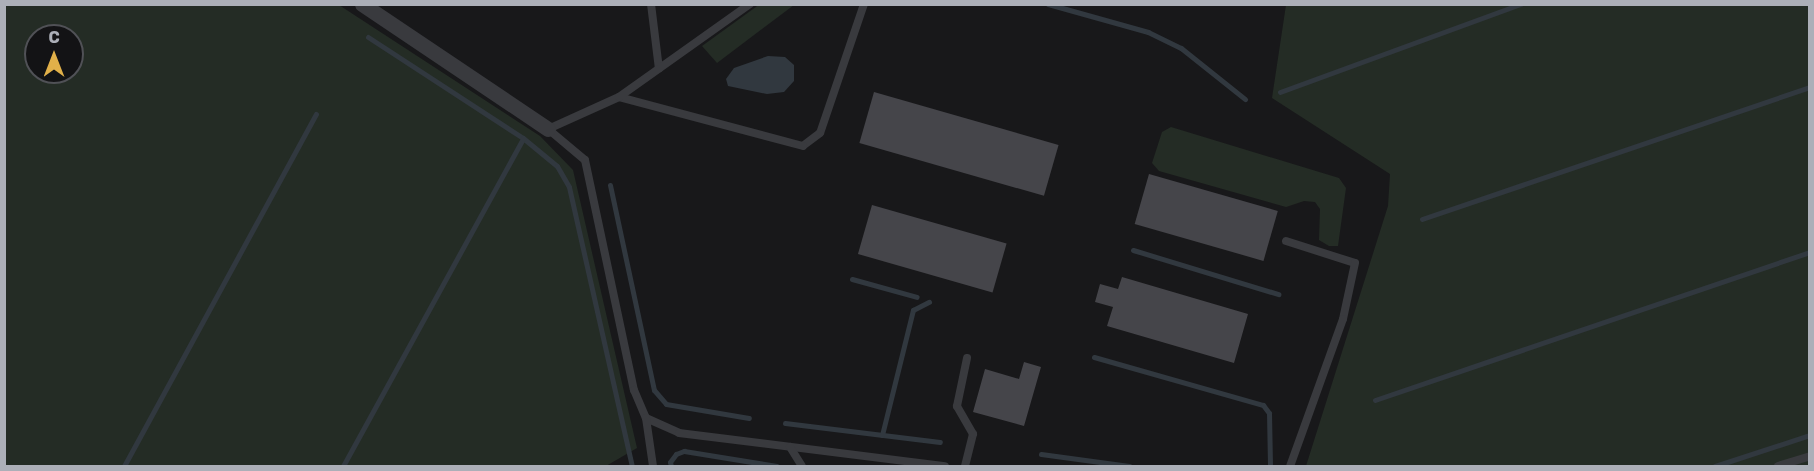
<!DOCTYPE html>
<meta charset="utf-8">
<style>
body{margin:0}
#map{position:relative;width:1814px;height:471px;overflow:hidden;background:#18181a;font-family:Rubik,sans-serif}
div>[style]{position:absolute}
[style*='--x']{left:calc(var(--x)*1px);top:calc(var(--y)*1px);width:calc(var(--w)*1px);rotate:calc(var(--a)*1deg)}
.green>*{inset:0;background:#242c25}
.water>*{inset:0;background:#31383f}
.stream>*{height:5px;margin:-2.5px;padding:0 2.5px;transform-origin:2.5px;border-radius:2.5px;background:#31383f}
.building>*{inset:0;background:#45454a;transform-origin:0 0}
.service>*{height:8px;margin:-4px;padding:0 4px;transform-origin:4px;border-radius:4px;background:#393a3e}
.minor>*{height:15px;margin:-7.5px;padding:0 7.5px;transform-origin:7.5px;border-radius:7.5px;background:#393a3e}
span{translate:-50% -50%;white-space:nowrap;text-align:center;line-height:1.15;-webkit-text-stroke:4.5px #131315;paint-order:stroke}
.frame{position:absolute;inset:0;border:6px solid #acafb8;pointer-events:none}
.north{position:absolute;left:24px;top:24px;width:60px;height:60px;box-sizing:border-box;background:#131315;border:2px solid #505156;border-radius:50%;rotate:0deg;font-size:16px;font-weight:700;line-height:24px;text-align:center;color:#acafb8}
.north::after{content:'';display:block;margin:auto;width:21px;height:27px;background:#e1b049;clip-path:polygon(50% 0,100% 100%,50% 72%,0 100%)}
</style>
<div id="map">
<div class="green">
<i style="clip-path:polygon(760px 4px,794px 5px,717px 63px,702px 46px)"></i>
<i style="clip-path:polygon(evenodd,4px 5px,339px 5px,540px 136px,573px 170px,637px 448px,606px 466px,5px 466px,4px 5px,36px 36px,72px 36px,72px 72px,36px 72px,36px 36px)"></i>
<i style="clip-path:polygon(1286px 5px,1809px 5px,1809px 466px,1306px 466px,1388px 206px,1390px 174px,1272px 98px)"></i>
<i style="clip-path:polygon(1171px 127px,1339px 178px,1346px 188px,1338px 246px,1329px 246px,1319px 240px,1320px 209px,1315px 202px,1304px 201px,1286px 207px,1159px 171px,1152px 163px,1162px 132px)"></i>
</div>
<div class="water">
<i style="clip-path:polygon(768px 56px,785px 57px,794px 65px,794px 81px,784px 92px,767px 94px,728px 86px,726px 79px,734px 68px)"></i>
</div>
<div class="stream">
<i style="--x:1048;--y:4;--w:104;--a:15.6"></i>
<i style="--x:1148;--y:32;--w:37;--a:26"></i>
<i style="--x:1181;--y:48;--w:82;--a:38.6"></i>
<i style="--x:368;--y:37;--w:185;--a:33.1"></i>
<i style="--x:523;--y:138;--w:44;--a:39.5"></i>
<i style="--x:557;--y:166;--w:24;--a:60"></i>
<i style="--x:569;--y:187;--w:286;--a:77.3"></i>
<i style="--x:1280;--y:92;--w:256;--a:-20.1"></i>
<i style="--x:610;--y:185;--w:210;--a:77.9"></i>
<i style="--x:654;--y:390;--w:18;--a:49"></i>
<i style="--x:666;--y:404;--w:84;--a:9.6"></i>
<i style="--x:1422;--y:219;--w:410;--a:-18.8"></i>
<i style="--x:1133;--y:250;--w:152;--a:16.9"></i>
<i style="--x:852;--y:279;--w:67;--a:15.5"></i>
<i style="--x:1094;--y:357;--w:176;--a:15.9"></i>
<i style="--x:1263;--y:405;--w:10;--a:53"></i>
<i style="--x:1269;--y:413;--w:53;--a:88.9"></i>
<i style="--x:1375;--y:400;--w:459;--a:-18.8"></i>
<i style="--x:785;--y:423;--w:156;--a:7"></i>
<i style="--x:882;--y:435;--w:129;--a:-76.1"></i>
<i style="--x:913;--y:310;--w:18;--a:-27"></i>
<i style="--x:1041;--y:454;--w:89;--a:7.8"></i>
<i style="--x:124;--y:466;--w:401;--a:-61.4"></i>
<i style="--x:343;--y:466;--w:374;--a:-61.2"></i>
<i style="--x:671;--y:466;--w:4;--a:-104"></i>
<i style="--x:670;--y:462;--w:10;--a:-53"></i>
<i style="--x:676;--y:454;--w:9;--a:-21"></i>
<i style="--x:684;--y:451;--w:94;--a:9.2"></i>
<i style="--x:1715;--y:466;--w:100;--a:-18.1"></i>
</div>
<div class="building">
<i style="left:874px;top:92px;width:192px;height:53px;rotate:16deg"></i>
<i style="left:1149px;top:174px;width:134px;height:52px;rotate:16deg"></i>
<i style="left:872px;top:205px;width:140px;height:51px;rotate:16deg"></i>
<i style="clip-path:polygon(1122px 277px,1248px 314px,1234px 363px,1107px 326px,1113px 307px,1095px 302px,1100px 284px,1118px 289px)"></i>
<i style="clip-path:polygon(1024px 362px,1041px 367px,1024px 426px,973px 412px,985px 369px,1019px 379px)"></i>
</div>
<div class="service">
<i style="--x:651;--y:4;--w:65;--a:83"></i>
<i style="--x:864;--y:4;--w:136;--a:108.8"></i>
<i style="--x:820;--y:133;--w:21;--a:143"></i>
<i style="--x:803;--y:146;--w:190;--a:-165.1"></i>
<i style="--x:619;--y:97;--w:78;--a:155.7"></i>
<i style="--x:548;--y:129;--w:48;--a:40"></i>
<i style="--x:585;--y:160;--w:235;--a:78"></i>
<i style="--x:634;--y:390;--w:30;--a:67"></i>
<i style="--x:646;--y:418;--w:36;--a:24"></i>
<i style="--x:679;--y:433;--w:268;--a:7.1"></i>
<i style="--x:619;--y:97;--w:161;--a:-35.4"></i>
<i style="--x:1286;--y:241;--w:72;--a:17.7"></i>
<i style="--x:1355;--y:263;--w:57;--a:102.1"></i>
<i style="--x:1343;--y:319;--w:156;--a:109.8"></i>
<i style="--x:646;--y:418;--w:49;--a:81.7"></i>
<i style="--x:790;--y:447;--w:22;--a:58"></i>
<i style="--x:965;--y:466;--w:33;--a:-76"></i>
<i style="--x:973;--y:434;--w:32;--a:-120"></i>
<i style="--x:957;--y:406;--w:49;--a:-78.2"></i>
<i style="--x:1778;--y:466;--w:34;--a:-17"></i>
</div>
<div class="minor">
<i style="--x:362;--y:4;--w:224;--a:33.9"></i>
</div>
<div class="frame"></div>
<div class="north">С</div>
</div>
